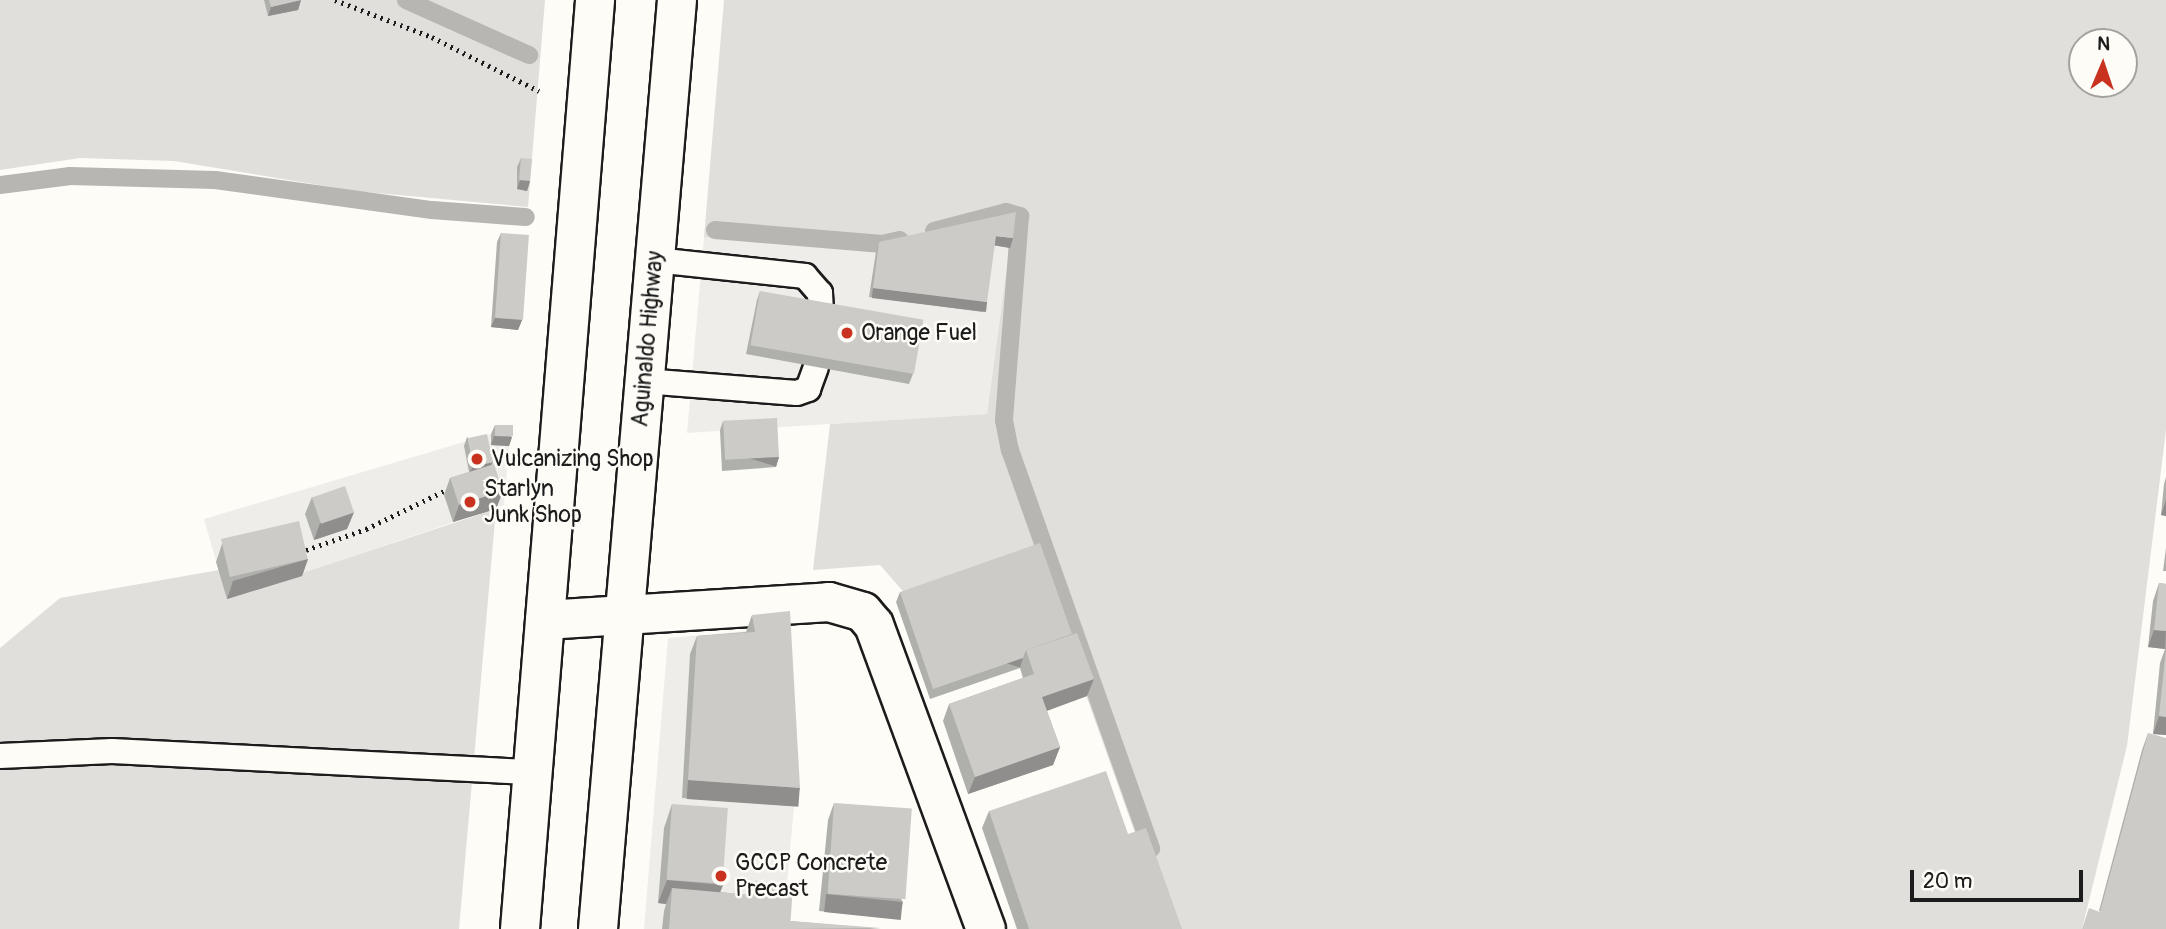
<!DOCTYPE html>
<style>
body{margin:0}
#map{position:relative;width:2166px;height:929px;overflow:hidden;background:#fdfcf7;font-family:Pangolin,sans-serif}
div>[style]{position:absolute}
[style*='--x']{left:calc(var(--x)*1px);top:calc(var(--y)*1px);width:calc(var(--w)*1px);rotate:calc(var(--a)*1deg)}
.built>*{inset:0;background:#eeede9}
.green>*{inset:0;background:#e0dfdb}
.stream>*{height:18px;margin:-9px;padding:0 9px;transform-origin:9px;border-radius:9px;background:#b7b6b2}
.path>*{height:4.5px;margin-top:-2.25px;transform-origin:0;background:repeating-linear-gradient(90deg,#1c1c1c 0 2px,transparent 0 7px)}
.roads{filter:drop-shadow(2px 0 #1c1c1c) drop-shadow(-2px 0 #1c1c1c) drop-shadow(0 2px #1c1c1c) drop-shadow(0 -2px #1c1c1c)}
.lane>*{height:24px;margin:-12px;padding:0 12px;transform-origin:12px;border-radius:12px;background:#fdfcf7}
.street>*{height:38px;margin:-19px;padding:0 19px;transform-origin:19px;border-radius:19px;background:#fdfcf7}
.highway>*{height:38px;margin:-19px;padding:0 19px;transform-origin:19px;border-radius:19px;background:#fdfcf7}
.wall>*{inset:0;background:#afafac}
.shaded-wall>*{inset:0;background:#8f8e8c;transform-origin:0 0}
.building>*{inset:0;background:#cccbc8;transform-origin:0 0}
.dots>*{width:19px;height:19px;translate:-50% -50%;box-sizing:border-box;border:4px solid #fdfcf7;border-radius:50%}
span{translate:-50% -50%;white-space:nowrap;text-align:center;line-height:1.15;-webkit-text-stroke:5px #fdfcf7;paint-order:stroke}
.poi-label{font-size:23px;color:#1c1c1c}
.left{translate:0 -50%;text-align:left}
.street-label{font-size:23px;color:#1c1c1c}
.north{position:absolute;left:2068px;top:28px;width:70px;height:70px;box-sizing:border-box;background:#fdfcf7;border:2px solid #a3a29f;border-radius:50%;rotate:2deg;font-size:19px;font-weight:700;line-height:28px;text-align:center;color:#1c1c1c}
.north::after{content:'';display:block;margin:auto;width:24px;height:32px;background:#c8321e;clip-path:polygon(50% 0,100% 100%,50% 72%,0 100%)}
.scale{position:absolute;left:1910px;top:870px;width:173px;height:32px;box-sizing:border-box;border:4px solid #1c1c1c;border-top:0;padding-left:9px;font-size:21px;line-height:24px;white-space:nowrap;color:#1c1c1c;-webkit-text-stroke:5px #fdfcf7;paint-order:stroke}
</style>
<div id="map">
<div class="built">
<i style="clip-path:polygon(1013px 221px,987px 414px,687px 433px,704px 237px,886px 253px)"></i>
<i style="clip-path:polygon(491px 434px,510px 435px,504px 505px,227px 599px,204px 519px)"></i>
<i style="clip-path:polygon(783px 628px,794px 806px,783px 929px,644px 929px,668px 638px)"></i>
</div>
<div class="green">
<i style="clip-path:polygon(0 0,545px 0,528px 207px,355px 191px,174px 161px,80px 158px,0 170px)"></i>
<i style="clip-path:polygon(evenodd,724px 0,2166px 0,2166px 430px,2127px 746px,2082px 929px,1169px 929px,1070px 650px,908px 597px,880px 565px,813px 570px,830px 424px,987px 414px,1013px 221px,886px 253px,704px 237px,724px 0,2082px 42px,2124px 42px,2124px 84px,2082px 84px,2082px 42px)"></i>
<i style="clip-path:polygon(496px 509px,459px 929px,0 929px,0 648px,60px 598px,219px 570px,227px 598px)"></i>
</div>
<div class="stream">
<i style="--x:406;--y:0;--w:135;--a:24.1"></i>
<i style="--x:0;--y:185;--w:71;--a:-7.3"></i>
<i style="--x:70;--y:176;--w:145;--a:1.6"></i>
<i style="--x:215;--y:180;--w:219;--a:7.9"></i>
<i style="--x:432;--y:210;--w:94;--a:4.3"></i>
<i style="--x:715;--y:230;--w:168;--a:4.8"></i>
<i style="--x:882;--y:244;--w:18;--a:-13"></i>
<i style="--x:934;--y:231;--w:74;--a:-14.8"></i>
<i style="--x:1006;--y:212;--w:15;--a:16"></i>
<i style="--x:1020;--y:216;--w:205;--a:94.5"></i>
<i style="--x:1004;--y:420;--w:31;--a:79"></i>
<i style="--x:1010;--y:450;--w:423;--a:70.5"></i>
</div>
<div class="path">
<i style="--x:335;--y:0;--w:104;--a:20.9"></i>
<i style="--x:432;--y:37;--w:120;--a:26.8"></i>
<i style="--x:306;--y:550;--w:64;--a:-19.3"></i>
<i style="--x:366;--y:529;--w:93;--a:-26"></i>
</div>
<div class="roads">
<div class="lane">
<i style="--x:655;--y:260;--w:151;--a:6.1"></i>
<i style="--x:805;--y:276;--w:23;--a:49"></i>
<i style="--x:820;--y:293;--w:19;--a:87"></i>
<i style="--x:644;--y:381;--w:153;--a:4.5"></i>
<i style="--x:797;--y:393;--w:12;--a:-20"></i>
<i style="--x:808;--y:389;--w:23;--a:-70"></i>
<i style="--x:0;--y:756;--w:112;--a:-2.6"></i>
<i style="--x:112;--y:751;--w:422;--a:2.9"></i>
</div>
<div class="street">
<i style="--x:545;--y:620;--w:285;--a:-3.6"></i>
<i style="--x:829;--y:602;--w:35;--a:16"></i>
<i style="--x:863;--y:612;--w:17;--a:50"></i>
<i style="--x:874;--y:625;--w:324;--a:69.8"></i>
</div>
<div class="highway">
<i style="--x:520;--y:929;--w:932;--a:-85.38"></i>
<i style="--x:598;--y:929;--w:932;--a:-85.14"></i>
</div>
</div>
<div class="wall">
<i style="clip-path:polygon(264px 0,301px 0,298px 10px,268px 16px)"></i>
<i style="clip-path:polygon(521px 158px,530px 181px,527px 191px,517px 189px,517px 167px)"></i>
<i style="clip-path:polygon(501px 233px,522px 320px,518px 330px,491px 327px,497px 242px)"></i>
<i style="clip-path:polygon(1013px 238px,1010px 248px,994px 245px,983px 312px,869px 297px,876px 252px,879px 242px)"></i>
<i style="clip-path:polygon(760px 291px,913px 374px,909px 384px,746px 354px,757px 300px)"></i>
<i style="clip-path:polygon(723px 421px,779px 457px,776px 467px,722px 471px,720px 430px)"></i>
<i style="clip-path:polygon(495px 425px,512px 437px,509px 446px,491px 445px,491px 434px)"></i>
<i style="clip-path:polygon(467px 437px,493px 462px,491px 465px,503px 491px,496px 509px,453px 522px,444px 495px,450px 478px,469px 472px,464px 446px)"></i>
<i style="clip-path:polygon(2166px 477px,2166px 516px,2161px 515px,2164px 484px)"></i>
<i style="clip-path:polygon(312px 497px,354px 512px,347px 529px,314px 540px,305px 514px)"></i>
<i style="clip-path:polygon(222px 544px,308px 559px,302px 576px,227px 599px,216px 562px)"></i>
<i style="clip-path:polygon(2166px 548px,2166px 571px,2163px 571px)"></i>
<i style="clip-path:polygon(2159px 583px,2166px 584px,2166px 735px,2153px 734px,2160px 663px,2165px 649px,2148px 647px,2153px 601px)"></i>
<i style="clip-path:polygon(900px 592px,1072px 634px,1094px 679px,1087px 696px,1047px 711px,1060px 747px,1053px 765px,968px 794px,943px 721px,949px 704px,1023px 678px,1020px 668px,930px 699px,896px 602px)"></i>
<i style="clip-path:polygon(752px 615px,800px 788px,794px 806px,682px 798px,690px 654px,697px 636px,746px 632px)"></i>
<i style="clip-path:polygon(2148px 733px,2166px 929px,2099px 911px,2142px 750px)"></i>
<i style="clip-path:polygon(834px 803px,903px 902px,897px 919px,819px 911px,828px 820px)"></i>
<i style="clip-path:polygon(672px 804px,723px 885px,720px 892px,747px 895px,752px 881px,790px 921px,881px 929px,662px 929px,664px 911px,666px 904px,658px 903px,664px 828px)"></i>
<i style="clip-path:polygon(989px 811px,1128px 834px,1182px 929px,1017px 929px,982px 828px)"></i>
</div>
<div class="shaded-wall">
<i style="clip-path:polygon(301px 0,298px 10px,268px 16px,271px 7px)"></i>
<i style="clip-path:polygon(520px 180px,530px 181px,527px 191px,517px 189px)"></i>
<i style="clip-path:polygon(996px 236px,1013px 238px,1010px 248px,992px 245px)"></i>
<i style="left:873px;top:288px;width:115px;height:10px;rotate:7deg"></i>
<i style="clip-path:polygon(495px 318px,522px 320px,518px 330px,491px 327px)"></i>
<i style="clip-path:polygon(494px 436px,512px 437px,509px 446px,491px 445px)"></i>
<i style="left:779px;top:457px;width:10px;height:54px;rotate:107deg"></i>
<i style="clip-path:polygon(493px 462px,489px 471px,469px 475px,473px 466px)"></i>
<i style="clip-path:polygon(503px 491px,496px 509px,453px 522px,459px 505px)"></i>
<i style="clip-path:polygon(2166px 500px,2166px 516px,2161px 515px)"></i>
<i style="clip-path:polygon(354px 512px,347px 529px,314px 540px,320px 523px)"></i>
<i style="clip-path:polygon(308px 559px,302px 576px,227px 599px,233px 581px)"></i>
<i style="clip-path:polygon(2154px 630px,2166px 631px,2165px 649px,2148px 647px)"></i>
<i style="left:1023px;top:658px;width:10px;height:95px;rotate:107deg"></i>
<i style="clip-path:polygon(1094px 679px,1087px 696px,1035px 715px,1042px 697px)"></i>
<i style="clip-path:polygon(2159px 716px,2166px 717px,2166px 735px,2153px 734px)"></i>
<i style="clip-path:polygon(1060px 747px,1053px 765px,968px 794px,975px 777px)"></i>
<i style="left:688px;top:780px;width:112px;height:19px;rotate:4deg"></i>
<i style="clip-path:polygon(667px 880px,723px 885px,714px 908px,672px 888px,666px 904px,658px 903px)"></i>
<i style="left:826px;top:894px;width:77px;height:18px;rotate:6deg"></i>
</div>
<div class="building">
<i style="clip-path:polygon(269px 0,301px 0,271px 7px)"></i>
<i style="left:521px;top:158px;width:11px;height:22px;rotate:5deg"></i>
<i style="clip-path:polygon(1016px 212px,1013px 238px,996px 236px,987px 302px,873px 288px,879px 242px)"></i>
<i style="left:501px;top:233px;width:28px;height:85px;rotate:4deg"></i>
<i style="left:760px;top:291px;width:166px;height:55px;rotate:10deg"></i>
<i style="left:777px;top:418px;width:39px;height:54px;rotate:87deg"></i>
<i style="left:495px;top:425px;width:18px;height:11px"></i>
<i style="left:487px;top:434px;width:29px;height:20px;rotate:78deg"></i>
<i style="left:494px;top:464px;width:28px;height:46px;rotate:72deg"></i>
<i style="left:345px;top:486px;width:28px;height:35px;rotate:71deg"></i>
<i style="left:299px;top:521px;width:39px;height:80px;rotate:77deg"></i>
<i style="clip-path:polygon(1040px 543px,1072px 634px,1026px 650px,1023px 658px,933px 689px,900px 592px)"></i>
<i style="clip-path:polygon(2159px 583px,2166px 584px,2166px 631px,2154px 630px)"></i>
<i style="clip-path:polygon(790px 611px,800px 788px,688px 780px,697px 636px,755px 632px,752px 615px)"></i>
<i style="clip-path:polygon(1077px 633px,1094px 679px,1042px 697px,1060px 747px,975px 777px,949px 704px,1034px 674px,1026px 650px)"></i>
<i style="clip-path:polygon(2166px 649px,2166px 717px,2159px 716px)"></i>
<i style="clip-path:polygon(2148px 733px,2166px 738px,2166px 929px,2082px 929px,2089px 908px,2100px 912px)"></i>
<i style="clip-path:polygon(1106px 771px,1128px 834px,1146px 828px,1182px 929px,1029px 929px,989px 811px)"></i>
<i style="left:834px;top:803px;width:78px;height:91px;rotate:4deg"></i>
<i style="left:672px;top:804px;width:56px;height:76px;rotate:4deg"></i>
<i style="clip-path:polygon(752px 881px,793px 885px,790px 929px,669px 929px,672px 888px,751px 895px)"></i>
<i style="clip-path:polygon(790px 921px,881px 928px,790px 929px)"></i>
</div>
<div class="dots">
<i style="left:847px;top:333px;background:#c8321e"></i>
<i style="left:477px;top:459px;background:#c8321e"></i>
<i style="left:470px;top:502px;background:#c8321e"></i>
<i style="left:721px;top:876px;background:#c8321e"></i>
</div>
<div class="poi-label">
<span class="left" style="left:861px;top:333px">Orange Fuel</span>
<span class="left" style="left:491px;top:459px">Vulcanizing Shop</span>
<span class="left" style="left:484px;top:502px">Starlyn<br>Junk Shop</span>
<span class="left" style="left:735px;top:876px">GCCP Concrete<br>Precast</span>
</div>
<div class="street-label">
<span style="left:648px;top:339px;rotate:-85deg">Aguinaldo Highway</span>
</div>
<div class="north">N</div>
<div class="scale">20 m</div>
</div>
